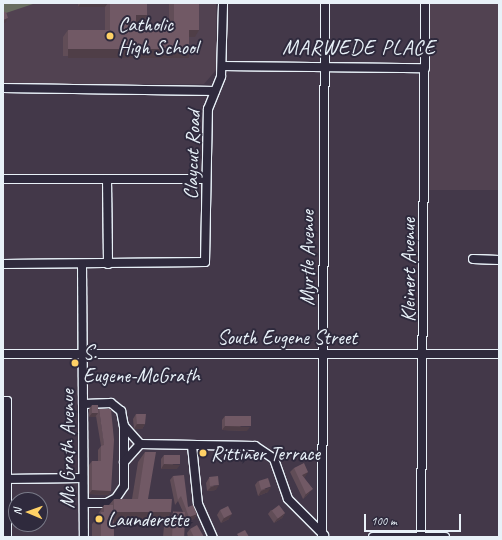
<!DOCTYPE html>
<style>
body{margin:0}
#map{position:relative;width:502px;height:540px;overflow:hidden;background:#433849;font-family:Caveat,sans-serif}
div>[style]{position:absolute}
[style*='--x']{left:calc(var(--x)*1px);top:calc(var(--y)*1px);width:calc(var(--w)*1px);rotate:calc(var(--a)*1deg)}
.built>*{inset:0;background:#514251;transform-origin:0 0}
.green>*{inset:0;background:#686d5f}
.roads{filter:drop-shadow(1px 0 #e8f1f8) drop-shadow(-1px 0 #e8f1f8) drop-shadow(0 1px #e8f1f8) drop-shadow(0 -1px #e8f1f8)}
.minor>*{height:8px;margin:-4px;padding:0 4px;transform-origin:4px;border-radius:4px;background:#2f2a3d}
.wall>*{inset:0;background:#614d57}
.shaded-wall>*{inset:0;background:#4f3e47;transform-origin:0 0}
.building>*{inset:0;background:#715965;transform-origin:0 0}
.dots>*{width:11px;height:11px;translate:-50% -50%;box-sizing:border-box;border:2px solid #2f2a3d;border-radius:50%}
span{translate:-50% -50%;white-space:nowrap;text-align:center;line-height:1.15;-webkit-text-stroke:4px #2f2a3d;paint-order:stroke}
.poi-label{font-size:20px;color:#e8f1f8}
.left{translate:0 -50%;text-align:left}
.street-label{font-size:20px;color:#e8f1f8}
.neighbourhood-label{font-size:21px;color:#e8f1f8;letter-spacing:1px}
.frame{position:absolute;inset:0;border:4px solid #e8f1f8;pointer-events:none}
.north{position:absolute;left:8px;top:492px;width:40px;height:40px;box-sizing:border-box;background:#2f2a3d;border:1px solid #797a88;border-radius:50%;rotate:272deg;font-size:11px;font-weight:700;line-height:16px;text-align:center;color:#e8f1f8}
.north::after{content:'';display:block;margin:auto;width:14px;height:18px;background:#ffd166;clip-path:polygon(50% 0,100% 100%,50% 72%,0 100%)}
.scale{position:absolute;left:364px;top:514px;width:97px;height:18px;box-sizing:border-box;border:2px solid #e8f1f8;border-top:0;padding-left:5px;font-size:12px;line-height:14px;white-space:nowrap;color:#e8f1f8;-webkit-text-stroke:3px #2f2a3d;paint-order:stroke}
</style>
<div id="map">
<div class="built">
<i style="clip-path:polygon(3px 3px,216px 3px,217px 69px,204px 84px,3px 84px)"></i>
<i style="left:426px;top:3px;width:73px;height:187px"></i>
</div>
<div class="green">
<i style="clip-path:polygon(3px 3px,36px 3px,3px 14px)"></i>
</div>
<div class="roads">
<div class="minor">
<i style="--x:222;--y:66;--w:203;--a:0.6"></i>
<i style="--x:3;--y:88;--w:212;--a:0.8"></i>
<i style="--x:3;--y:179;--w:203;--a:0"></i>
<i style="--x:107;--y:179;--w:85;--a:89.3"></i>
<i style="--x:473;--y:259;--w:26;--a:2"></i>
<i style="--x:3;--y:264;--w:202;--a:-0.6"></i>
<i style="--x:205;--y:262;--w:153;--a:-88.9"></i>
<i style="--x:208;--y:109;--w:35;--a:-68"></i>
<i style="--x:221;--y:76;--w:73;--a:-88.4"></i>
<i style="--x:82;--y:264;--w:273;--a:89.6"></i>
<i style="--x:3;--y:354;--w:496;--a:0"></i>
<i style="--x:3;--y:401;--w:4;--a:0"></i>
<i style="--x:7;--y:401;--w:136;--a:90"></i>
<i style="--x:84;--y:404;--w:27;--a:-2"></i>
<i style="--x:111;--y:403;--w:13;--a:39"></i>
<i style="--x:121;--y:411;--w:15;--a:79"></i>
<i style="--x:124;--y:426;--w:24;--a:48"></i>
<i style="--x:124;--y:426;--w:36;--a:90"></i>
<i style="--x:192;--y:446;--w:58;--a:84.1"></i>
<i style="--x:198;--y:504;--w:36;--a:66"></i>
<i style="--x:3;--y:479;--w:79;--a:-0.7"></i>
<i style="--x:84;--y:503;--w:23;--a:0"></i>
<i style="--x:107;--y:503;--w:10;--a:-29"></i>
<i style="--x:116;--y:498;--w:14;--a:-56"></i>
<i style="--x:124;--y:486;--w:24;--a:-90"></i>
<i style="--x:124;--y:462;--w:24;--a:-48"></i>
<i style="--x:140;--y:444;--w:115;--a:1"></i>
<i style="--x:255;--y:446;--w:23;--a:34"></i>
<i style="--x:274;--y:459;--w:42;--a:70.7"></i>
<i style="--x:288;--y:499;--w:51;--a:45"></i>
<i style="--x:322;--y:537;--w:534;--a:-89.68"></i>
<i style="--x:373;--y:537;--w:72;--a:0"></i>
<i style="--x:421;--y:537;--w:534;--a:-89.57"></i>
</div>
</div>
<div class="wall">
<i style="clip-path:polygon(78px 3px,147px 3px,142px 22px,136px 22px,136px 31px,169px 31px,169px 3px,199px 3px,195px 37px,189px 37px,184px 56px,63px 56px,63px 37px,68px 30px,105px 30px,105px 7px,78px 7px)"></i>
<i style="clip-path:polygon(92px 405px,98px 410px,99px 409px,111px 491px,108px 495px,89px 494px,89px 465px,92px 461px,98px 461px,98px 450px,101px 446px,96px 416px,95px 417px,89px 417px,89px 409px)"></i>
<i style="clip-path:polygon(136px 414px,145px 424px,142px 429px,134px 429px,133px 419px)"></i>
<i style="clip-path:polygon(225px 416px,247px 431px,222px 430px,222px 420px)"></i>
<i style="clip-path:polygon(145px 452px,148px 499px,171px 512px,164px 522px,114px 522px,114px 537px,92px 537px,92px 524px,96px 519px,96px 517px,104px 505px,109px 505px,114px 499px,132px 499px,138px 462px)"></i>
<i style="clip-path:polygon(164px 455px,177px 469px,161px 469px,161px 459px)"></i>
<i style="clip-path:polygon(294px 468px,308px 472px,304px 477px,309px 493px,303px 499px,290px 472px)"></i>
<i style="clip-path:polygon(173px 476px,188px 507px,197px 514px,194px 519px,186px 521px,185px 518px,184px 537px,163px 537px,164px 526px,173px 513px,183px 512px,178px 501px,175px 505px,170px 480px)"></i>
<i style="clip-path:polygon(209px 478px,216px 490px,207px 491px,206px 483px)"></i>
<i style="clip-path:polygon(258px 481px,268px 492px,258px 496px,255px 485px)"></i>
<i style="clip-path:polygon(220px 510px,229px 519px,221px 523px,217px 515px)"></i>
<i style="clip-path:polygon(271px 510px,285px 513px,282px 518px,274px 523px,268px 514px)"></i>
<i style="clip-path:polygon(190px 529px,204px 537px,188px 537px,187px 533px)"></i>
</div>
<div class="shaded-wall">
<i style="clip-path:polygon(81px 3px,108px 3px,105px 7px,78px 7px)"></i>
<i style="clip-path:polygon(136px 15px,147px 15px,142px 22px,132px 22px)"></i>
<i style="clip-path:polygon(8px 18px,5px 23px,3px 23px,3px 20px)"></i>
<i style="clip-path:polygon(189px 30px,199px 30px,195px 37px,184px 37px)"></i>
<i style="left:68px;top:49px;width:121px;height:9px"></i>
<i style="clip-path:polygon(92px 413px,98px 413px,95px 417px,89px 417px)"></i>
<i style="clip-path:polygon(137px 424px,145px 424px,142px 429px,134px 429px)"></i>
<i style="clip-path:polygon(225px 426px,250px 427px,247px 431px,222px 430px)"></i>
<i style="clip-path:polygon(164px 464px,180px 465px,177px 469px,161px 469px)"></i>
<i style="clip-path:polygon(308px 472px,305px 477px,299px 479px,302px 475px)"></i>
<i style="clip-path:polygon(219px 485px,216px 490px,207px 491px,211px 487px)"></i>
<i style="clip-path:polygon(271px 487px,268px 492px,258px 496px,261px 491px)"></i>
<i style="clip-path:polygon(313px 489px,303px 499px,306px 494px)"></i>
<i style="clip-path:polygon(92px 490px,111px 491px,108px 495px,89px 494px)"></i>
<i style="clip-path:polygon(114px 512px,171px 512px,164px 522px,107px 522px)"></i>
<i style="clip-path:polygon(285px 513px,282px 518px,274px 523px,277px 519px)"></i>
<i style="clip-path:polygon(197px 514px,194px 519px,186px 521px,189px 517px)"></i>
<i style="clip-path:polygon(232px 514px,229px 519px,221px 523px,224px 518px)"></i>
</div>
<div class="building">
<i style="clip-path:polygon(110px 3px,147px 3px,147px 15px,136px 15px,136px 31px,174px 31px,174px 3px,199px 3px,199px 30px,189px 30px,189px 49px,68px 49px,68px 30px,110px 30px)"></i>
<i style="clip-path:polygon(3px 12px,6px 12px,8px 18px,3px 20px)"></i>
<i style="left:92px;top:405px;width:6px;height:8px"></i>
<i style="clip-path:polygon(99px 409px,111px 409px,114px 440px,111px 491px,92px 490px,92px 461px,101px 461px,101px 446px,104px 445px)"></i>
<i style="clip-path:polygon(136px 414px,146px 414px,145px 424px,137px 424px)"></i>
<i style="left:225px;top:416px;width:26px;height:10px"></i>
<i style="clip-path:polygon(145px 452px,156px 452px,148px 499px,172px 499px,171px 512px,114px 512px,114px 499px,138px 499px)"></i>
<i style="left:164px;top:455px;width:16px;height:9px"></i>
<i style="clip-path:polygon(304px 463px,308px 472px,302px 475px,313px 489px,306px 494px,294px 468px)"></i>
<i style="clip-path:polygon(184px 475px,188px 507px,193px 505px,197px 514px,189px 517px,181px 496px,178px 500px,173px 476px)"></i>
<i style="left:218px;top:476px;width:9px;height:9px;rotate:84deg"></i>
<i style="left:268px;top:478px;width:9px;height:10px;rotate:72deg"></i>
<i style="clip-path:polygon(104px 505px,113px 505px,114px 537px,101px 537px,101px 512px,104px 512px)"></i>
<i style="left:279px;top:505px;width:10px;height:9px;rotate:53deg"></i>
<i style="left:228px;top:506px;width:9px;height:9px;rotate:63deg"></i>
<i style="left:185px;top:512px;width:25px;height:12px;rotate:92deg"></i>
<i style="clip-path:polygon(197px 525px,204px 537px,194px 537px,190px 529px)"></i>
<i style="clip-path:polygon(245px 530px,249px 537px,239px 537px,237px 534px)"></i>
</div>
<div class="dots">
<i style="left:110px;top:36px;background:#ffd166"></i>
<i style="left:75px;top:363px;background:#ffd166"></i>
<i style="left:203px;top:453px;background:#ffd166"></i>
<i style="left:99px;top:519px;background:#ffd166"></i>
</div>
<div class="poi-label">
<span class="left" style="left:118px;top:36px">Catholic<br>High School</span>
<span class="left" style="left:83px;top:364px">S.<br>Eugene-McGrath</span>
<span class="left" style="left:211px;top:453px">Rittiner Terrace</span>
<span class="left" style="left:107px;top:519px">Launderette</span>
</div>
<div class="street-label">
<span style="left:192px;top:155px;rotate:-88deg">Claycut Road</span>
<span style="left:307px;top:258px;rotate:-90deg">Myrtle Avenue</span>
<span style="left:408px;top:270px;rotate:-90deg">Kleinert Avenue</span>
<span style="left:287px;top:337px">South Eugene Street</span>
<span style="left:67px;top:449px;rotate:-90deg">Mc Grath Avenue</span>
</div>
<div class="neighbourhood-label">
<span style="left:359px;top:47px">MARWEDE PLACE</span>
</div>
<div class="frame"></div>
<div class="north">N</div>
<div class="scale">100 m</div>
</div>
